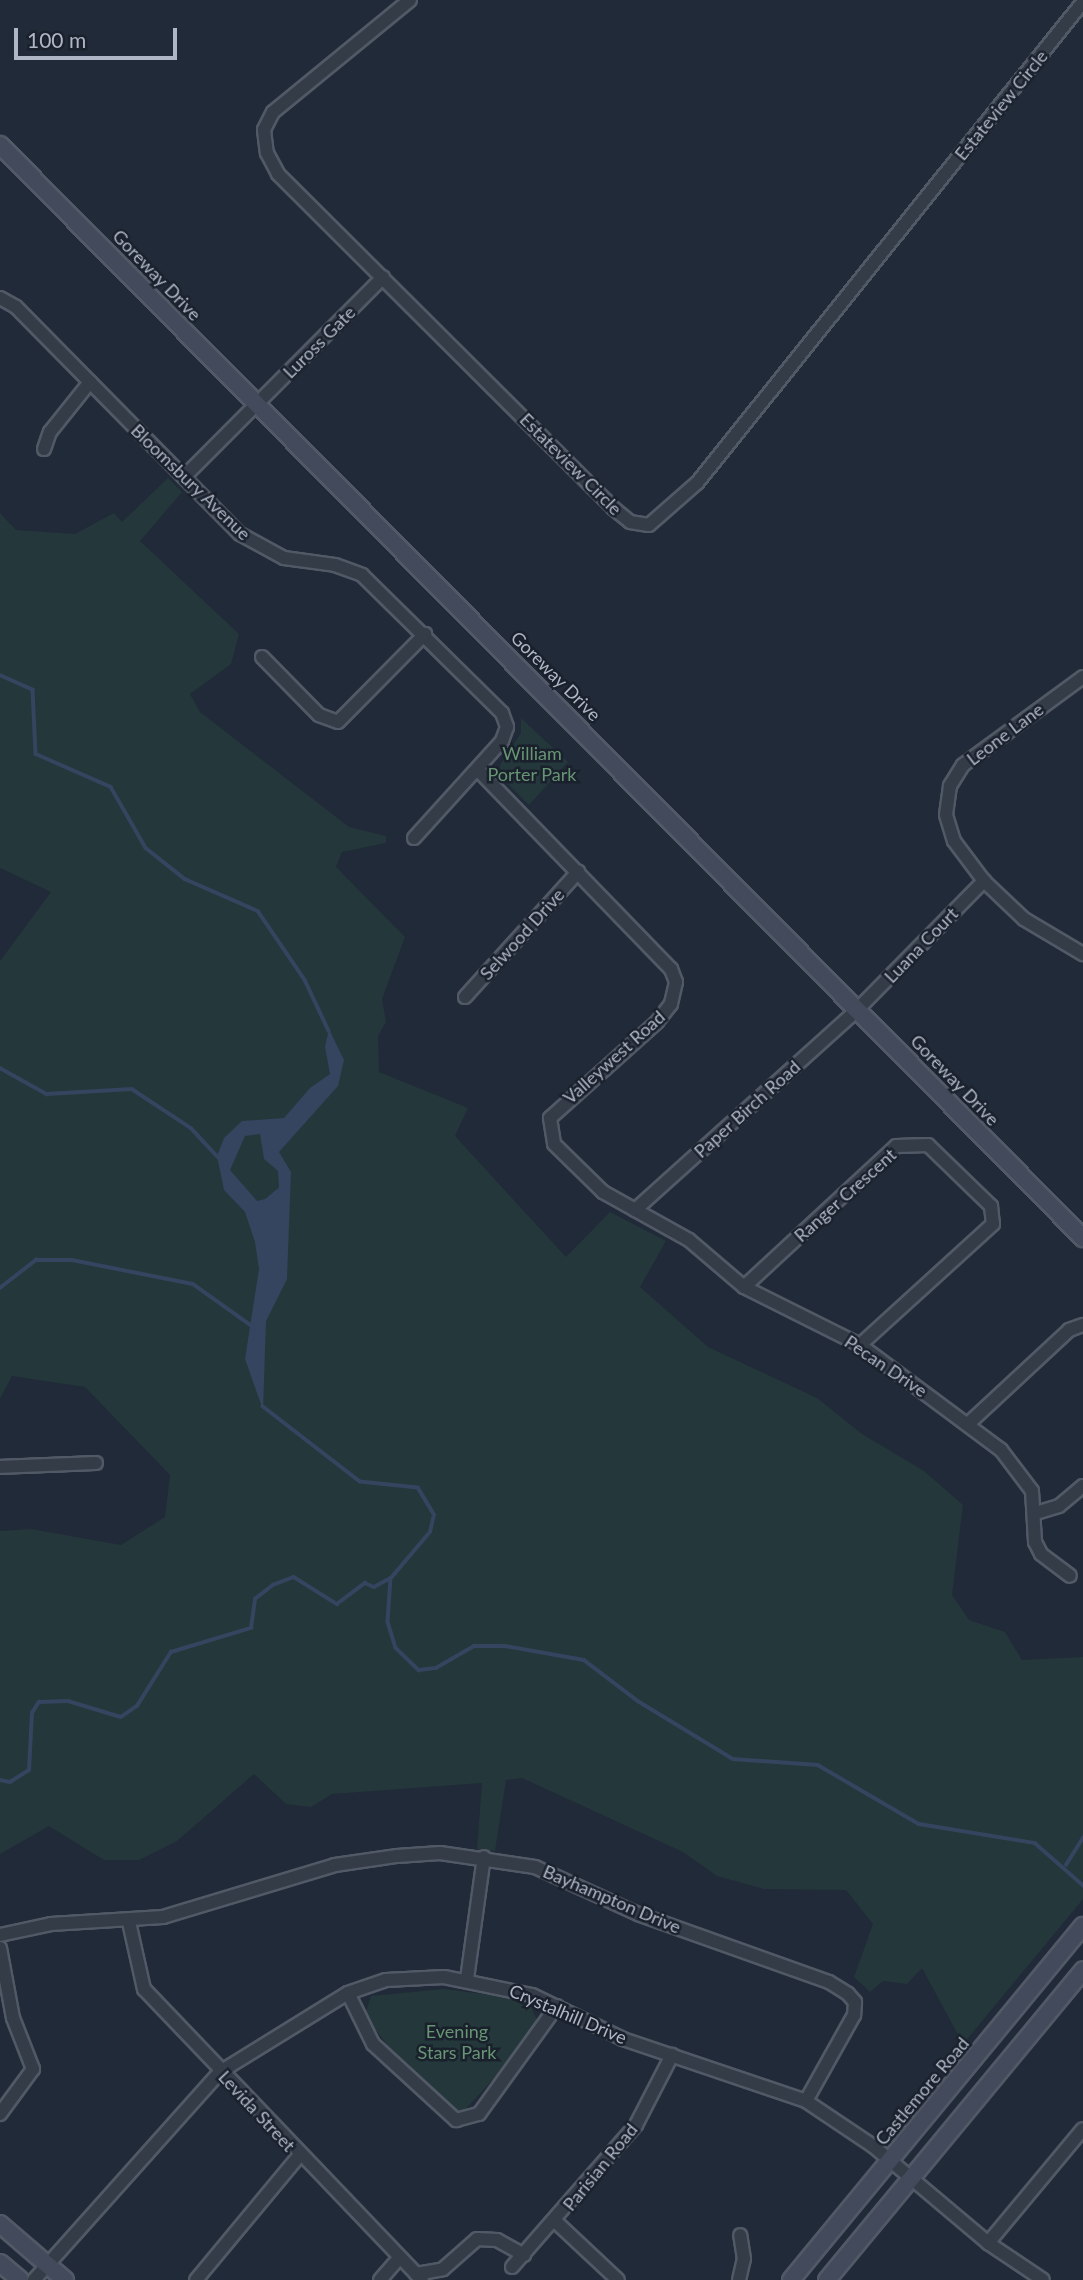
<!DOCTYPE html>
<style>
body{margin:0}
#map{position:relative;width:1083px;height:2280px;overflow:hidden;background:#212a38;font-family:Lato,sans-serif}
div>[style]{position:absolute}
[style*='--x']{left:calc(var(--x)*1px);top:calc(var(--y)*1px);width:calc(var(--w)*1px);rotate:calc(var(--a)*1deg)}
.green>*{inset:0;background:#24373a}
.water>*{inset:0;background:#35445f}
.stream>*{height:3.5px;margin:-1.75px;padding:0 1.75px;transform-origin:1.75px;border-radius:1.75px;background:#35445f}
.roads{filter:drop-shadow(2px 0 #525966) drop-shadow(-2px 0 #525966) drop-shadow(0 2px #525966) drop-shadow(0 -2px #525966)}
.street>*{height:12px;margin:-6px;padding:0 6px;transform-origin:6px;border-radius:6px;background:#343c48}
.secondary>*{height:16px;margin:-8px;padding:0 8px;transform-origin:8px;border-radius:8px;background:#434a5b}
span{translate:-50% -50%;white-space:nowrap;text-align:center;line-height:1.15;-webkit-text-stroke:5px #1a212d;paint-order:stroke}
.street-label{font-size:18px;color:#afb6c5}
.park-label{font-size:18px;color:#679574}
.scale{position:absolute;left:14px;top:28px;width:163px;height:32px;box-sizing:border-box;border:4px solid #afb6c5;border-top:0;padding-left:9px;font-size:21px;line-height:24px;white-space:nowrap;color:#afb6c5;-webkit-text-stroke:5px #1a212d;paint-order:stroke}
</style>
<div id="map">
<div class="green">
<i style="clip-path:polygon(168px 478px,182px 492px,140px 541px,239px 634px,231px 664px,190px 694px,200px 712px,349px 827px,386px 836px,386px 843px,342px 852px,336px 867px,405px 937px,382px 999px,386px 1022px,378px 1036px,379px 1072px,468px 1108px,455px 1136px,566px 1257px,610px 1212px,666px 1241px,640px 1287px,708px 1347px,817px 1398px,862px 1434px,924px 1471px,963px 1505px,952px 1595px,969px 1620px,1005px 1632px,1022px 1660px,1083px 1657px,1083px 1899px,963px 2044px,922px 1968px,907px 1984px,883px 1981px,870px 1992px,854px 1977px,873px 1924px,846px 1890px,764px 1889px,717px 1876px,683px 1852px,522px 1778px,506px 1780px,495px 1851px,477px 1849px,482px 1783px,332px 1794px,311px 1807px,286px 1804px,254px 1774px,177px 1841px,139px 1860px,104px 1860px,49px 1826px,0 1854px,0 1531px,31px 1529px,121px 1545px,165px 1517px,170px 1475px,85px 1387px,12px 1376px,0 1399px,0 961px,51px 892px,0 868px,0 513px,16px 530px,75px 534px,114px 513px,122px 522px)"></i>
<i style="clip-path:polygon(521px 718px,568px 762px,529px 805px,501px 777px,500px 765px,521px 733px)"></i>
<i style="clip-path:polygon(444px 1989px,507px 1997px,531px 2007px,537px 2020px,533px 2036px,461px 2114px,448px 2108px,396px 2057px,365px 2015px,371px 1996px)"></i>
</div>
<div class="water">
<i style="clip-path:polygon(evenodd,329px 1029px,344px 1060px,338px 1086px,279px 1152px,291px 1172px,287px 1279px,266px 1321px,263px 1410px,245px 1359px,259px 1269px,255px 1242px,245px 1212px,224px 1190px,217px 1156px,224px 1138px,242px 1121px,284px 1118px,310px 1088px,330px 1074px,325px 1047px,329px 1029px,260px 1134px,264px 1159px,278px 1171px,279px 1187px,273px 1197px,257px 1201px,230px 1170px,245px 1136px,260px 1134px)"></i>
</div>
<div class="stream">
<i style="--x:0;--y:675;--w:36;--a:24"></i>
<i style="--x:33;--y:690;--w:64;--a:87.3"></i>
<i style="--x:36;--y:754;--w:82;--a:23.7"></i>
<i style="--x:111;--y:787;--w:70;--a:60.2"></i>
<i style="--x:146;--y:848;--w:50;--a:38.5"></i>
<i style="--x:185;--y:879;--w:80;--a:23.7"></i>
<i style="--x:258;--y:911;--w:83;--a:55.7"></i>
<i style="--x:305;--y:980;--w:56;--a:64.8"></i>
<i style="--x:0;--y:1068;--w:54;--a:29"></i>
<i style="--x:47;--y:1094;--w:85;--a:-3.4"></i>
<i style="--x:132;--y:1089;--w:71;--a:33.5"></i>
<i style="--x:191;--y:1128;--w:40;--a:47"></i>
<i style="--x:265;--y:1202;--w:16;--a:-40"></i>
<i style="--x:0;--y:1288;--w:46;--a:-37.9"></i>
<i style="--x:36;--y:1260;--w:36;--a:0"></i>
<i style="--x:72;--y:1260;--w:123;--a:11.2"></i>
<i style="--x:193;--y:1284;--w:76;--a:35.4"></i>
<i style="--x:391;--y:1578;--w:44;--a:93.9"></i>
<i style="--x:388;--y:1622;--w:27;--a:73"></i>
<i style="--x:396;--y:1648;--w:32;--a:44"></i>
<i style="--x:419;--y:1670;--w:17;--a:-7"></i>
<i style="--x:436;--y:1668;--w:44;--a:-30.1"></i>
<i style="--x:474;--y:1646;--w:31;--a:0"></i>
<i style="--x:505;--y:1646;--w:80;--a:10"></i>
<i style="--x:584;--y:1660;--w:68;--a:37.2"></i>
<i style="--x:638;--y:1701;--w:111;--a:31.4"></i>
<i style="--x:733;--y:1759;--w:85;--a:4"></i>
<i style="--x:818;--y:1765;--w:117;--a:30.3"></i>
<i style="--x:919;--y:1824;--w:118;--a:9.3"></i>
<i style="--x:1035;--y:1843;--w:64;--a:41.2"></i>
<i style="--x:0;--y:1780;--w:10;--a:11"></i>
<i style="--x:10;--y:1782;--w:22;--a:-32"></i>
<i style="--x:29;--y:1770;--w:57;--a:-87"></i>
<i style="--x:32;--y:1713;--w:13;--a:-58"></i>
<i style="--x:39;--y:1702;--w:29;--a:-2"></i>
<i style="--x:68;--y:1701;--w:55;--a:16.8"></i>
<i style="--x:121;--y:1717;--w:19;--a:-35"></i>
<i style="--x:137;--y:1706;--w:64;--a:-57.8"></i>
<i style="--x:171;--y:1652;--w:84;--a:-16.7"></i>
<i style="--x:251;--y:1628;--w:29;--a:-82"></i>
<i style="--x:255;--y:1599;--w:23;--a:-38"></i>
<i style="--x:273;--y:1585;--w:22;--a:-21"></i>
<i style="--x:294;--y:1577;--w:51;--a:32.1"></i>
<i style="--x:337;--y:1604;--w:35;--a:-37"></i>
<i style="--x:365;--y:1583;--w:10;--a:24"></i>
<i style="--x:374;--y:1587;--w:19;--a:-28"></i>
<i style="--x:391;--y:1578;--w:60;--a:-49.7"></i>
<i style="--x:430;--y:1532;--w:17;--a:-77"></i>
<i style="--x:434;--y:1515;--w:31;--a:-121"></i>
<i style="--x:418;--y:1488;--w:58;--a:-174.1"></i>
<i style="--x:360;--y:1482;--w:123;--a:-142.3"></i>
<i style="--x:1066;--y:1865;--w:32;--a:-58"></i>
</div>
<div class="roads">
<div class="street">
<i style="--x:410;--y:0;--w:177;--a:140.7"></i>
<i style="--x:273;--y:112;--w:20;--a:117"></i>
<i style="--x:264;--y:130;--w:23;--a:83"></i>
<i style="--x:267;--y:153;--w:24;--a:62"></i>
<i style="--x:278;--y:174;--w:473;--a:44.9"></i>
<i style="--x:613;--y:508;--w:22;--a:39"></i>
<i style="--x:630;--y:522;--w:19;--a:9"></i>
<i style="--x:649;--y:525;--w:64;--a:-41.2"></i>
<i style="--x:697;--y:483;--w:617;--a:-51.25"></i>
<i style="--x:0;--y:298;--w:18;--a:29"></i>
<i style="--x:16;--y:307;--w:319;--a:45.4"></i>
<i style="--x:240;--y:534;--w:50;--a:28.6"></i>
<i style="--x:284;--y:558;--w:51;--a:7.8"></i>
<i style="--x:335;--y:565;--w:29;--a:20"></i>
<i style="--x:362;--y:575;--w:197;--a:44.6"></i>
<i style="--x:502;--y:713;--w:15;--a:70"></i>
<i style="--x:507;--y:727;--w:15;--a:110"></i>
<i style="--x:502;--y:741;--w:131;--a:132.2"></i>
<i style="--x:44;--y:449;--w:18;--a:-71"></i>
<i style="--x:50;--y:432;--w:64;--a:-51.3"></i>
<i style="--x:184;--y:477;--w:282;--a:-45.1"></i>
<i style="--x:262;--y:657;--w:81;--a:45.5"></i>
<i style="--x:319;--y:715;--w:20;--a:20"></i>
<i style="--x:338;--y:722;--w:124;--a:-45.3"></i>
<i style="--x:1083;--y:677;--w:149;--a:143.7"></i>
<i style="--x:963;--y:765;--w:25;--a:122"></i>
<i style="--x:950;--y:786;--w:29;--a:98"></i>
<i style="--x:946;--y:815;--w:27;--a:73"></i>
<i style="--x:954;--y:841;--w:50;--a:53.1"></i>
<i style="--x:984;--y:881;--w:55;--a:43.5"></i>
<i style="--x:1024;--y:919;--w:69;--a:30.7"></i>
<i style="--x:479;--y:771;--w:276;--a:45.9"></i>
<i style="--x:671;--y:969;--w:14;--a:69"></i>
<i style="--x:676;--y:982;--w:23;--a:103"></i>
<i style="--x:671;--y:1004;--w:23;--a:128"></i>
<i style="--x:657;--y:1022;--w:144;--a:138.1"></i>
<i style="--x:550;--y:1118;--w:26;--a:81"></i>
<i style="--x:554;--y:1144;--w:69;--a:44.4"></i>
<i style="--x:603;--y:1192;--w:98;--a:29.2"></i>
<i style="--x:689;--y:1240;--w:72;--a:40.5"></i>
<i style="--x:744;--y:1287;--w:130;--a:26.6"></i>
<i style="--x:860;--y:1345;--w:176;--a:36.7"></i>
<i style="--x:1001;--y:1450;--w:51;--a:52.9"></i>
<i style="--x:1032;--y:1491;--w:51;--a:86.6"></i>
<i style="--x:1035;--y:1542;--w:13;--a:63"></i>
<i style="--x:1041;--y:1554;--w:36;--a:37"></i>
<i style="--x:465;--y:997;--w:169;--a:-47.9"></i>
<i style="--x:635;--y:1210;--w:300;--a:-42"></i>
<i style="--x:858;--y:1009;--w:180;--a:-45.5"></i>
<i style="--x:744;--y:1287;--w:207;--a:-42.8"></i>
<i style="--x:896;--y:1146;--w:32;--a:-2"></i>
<i style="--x:928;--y:1145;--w:88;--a:44.1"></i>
<i style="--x:991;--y:1206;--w:18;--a:84"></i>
<i style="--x:993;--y:1224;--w:180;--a:137.7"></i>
<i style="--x:968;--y:1424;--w:138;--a:-42.9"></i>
<i style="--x:1069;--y:1330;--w:15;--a:-20"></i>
<i style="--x:0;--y:1467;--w:96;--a:-2.4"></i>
<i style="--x:1036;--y:1513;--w:24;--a:-17"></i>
<i style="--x:1059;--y:1506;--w:31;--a:-40"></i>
<i style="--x:129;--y:1922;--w:69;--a:77.4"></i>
<i style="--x:144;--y:1989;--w:402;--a:46.3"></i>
<i style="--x:0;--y:1935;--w:52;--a:-12.2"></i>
<i style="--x:51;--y:1924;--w:112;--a:-3.6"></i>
<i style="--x:163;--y:1917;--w:180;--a:-16.8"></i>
<i style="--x:335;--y:1865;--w:63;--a:-8.3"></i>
<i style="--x:397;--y:1856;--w:43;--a:-4"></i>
<i style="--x:440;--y:1853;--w:96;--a:8.4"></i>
<i style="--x:535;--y:1867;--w:113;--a:24.5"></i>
<i style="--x:638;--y:1914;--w:203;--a:19.6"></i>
<i style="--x:829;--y:1982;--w:22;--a:32"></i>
<i style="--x:848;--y:1994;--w:11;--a:49"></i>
<i style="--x:855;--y:2002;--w:13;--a:94"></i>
<i style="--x:854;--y:2015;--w:98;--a:119.2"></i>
<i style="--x:0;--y:1948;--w:71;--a:79.5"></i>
<i style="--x:13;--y:2018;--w:55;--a:68.6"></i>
<i style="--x:33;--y:2069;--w:56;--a:126.3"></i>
<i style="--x:467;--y:1979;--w:123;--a:-82.1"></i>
<i style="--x:348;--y:1993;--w:57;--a:63.9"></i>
<i style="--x:373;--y:2044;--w:113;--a:42.5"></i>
<i style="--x:456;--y:2120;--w:24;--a:-15"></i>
<i style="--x:479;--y:2114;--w:133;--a:-54.2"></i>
<i style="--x:555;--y:2221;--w:86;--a:43.1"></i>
<i style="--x:988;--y:2243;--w:148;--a:-50.2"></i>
<i style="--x:512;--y:2267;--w:189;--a:-48.9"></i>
<i style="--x:636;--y:2125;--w:79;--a:-62.8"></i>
<i style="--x:416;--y:2274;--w:27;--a:-10"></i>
<i style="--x:443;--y:2269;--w:45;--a:-41.4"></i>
<i style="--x:477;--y:2239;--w:20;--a:3"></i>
<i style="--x:497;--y:2240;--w:31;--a:29"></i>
<i style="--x:34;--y:2280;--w:279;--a:-48.2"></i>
<i style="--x:220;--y:2072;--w:150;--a:-31.7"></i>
<i style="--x:348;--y:1993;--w:40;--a:-18.9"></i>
<i style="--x:386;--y:1980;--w:58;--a:-3"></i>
<i style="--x:444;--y:1977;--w:90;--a:11.6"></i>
<i style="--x:532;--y:1995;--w:101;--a:25.8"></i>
<i style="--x:623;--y:2039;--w:193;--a:18.7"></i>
<i style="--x:806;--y:2101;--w:81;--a:33.9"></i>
<i style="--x:873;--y:2146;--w:150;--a:40.1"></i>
<i style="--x:988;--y:2243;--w:66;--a:33.9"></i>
<i style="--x:196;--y:2280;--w:161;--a:-50.3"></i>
<i style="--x:380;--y:2280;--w:30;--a:-49"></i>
<i style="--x:739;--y:2280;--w:22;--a:-77"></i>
<i style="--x:744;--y:2259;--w:24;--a:-99"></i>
</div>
<div class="secondary">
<i style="--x:0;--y:145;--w:1539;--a:45.26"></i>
<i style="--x:0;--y:2224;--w:86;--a:40.7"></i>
<i style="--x:0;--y:2263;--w:26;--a:40"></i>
<i style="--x:791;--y:2280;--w:459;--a:-50.5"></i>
<i style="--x:827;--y:2280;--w:402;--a:-50.4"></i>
</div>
</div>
<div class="street-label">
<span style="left:1001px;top:105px;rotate:-51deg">Estateview Circle</span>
<span style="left:157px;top:275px;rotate:46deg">Goreway Drive</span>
<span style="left:319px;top:342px;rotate:-45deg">Luross Gate</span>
<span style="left:571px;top:464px;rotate:45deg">Estateview Circle</span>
<span style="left:191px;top:482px;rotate:44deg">Bloomsbury Avenue</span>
<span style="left:556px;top:676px;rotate:45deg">Goreway Drive</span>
<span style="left:1005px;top:734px;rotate:-37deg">Leone Lane</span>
<span style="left:522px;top:934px;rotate:-48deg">Selwood Drive</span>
<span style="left:921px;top:945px;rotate:-46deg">Luana Court</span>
<span style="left:614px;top:1057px;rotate:-42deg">Valleywest Road</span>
<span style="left:955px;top:1080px;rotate:46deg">Goreway Drive</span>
<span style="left:747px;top:1109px;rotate:-42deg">Paper Birch Road</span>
<span style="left:845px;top:1195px;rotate:-42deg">Ranger Crescent</span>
<span style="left:886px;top:1366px;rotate:34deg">Pecan Drive</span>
<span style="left:612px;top:1899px;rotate:23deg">Bayhampton Drive</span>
<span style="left:568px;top:2014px;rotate:23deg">Crystalhill Drive</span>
<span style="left:922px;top:2091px;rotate:-50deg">Castlemore Road</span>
<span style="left:257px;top:2111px;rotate:47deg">Levida Street</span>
<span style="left:600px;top:2167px;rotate:-51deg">Parisian Road</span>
</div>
<div class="park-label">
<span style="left:532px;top:764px">William<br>Porter Park</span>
<span style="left:457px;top:2042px">Evening<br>Stars Park</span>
</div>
<div class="scale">100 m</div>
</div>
